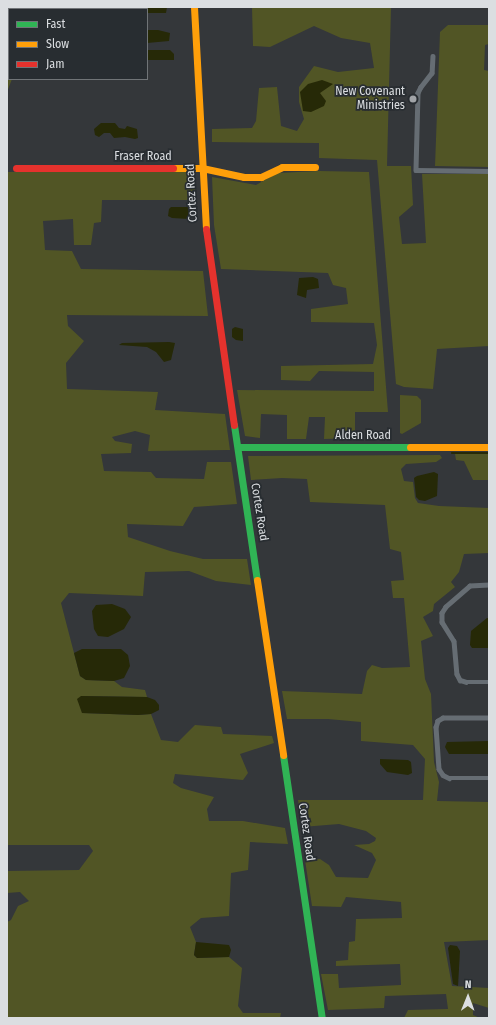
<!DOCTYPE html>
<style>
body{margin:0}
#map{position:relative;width:496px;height:1025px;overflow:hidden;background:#34373a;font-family:"Fira Sans Condensed",sans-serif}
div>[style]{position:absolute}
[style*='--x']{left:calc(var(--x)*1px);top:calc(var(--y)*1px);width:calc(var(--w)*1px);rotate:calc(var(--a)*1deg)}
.green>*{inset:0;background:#515525}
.water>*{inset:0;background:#262907}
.stream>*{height:1.5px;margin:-0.75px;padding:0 0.75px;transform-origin:0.75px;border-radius:0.75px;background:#262907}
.street>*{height:4.5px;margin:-2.25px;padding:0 2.25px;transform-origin:2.25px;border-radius:2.25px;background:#666d73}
.fast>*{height:7px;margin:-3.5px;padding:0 3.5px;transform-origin:3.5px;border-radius:3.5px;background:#30b455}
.slow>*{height:7px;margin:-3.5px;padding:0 3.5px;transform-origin:3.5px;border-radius:3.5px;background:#ff9f0a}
.jam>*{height:7px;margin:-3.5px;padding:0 3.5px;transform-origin:3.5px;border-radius:3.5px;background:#e5322d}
.dots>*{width:11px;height:11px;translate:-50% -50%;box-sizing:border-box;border:2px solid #282d31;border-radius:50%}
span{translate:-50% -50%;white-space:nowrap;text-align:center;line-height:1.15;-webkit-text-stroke:3.5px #282d31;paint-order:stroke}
.poi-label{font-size:12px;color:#dbdee1}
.right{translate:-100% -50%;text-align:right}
.street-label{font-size:12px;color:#dbdee1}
.frame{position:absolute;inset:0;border:8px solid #dbdee1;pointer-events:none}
.legend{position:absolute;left:8px;top:8px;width:140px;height:72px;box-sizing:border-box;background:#282d31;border:1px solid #707477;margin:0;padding:5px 7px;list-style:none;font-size:12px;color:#dbdee1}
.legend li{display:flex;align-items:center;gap:8px;height:20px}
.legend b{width:20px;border:1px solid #707477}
.north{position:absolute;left:448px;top:977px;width:40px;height:40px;-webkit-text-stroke:3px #282d31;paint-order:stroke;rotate:1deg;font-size:11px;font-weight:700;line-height:16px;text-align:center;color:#dbdee1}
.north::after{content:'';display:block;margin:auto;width:14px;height:18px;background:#dbdee1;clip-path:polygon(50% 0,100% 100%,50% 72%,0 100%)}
</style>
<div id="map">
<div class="green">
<i style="clip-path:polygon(252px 7px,391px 7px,387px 166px,411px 166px,413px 205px,399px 217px,402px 244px,426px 243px,422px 174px,489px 174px,489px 346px,437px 349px,433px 389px,404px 387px,396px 384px,377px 160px,319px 158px,319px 143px,212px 142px,212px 129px,252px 128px,256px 121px,259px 88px,277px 87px,281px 126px,297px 131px,304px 119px,299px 102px,299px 87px,314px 66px,338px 72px,374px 68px,370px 43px,341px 38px,314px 26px,270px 47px,253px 46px)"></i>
<i style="clip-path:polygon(448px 25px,489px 25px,489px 44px,485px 45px,484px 70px,489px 71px,489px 167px,435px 166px,440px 32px)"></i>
<i style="clip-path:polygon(7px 41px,9px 41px,9px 79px,12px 79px,7px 92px)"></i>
<i style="clip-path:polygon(319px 171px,369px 172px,388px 412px,355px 412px,355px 438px,324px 439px,325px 417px,309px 417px,306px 439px,287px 439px,287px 415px,261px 414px,260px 438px,245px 436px,237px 390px,374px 391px,374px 372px,319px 371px,310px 381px,281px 380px,281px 366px,373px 364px,377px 345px,374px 323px,311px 322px,311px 309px,348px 304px,346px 288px,333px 285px,328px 273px,221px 269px,214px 225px,212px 177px,256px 185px,277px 173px)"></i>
<i style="clip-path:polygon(7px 172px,192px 172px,195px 176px,195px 200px,102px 200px,101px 222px,94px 223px,91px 245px,74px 245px,73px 219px,43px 221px,45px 250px,72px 251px,81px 269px,203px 271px,208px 316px,67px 315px,68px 326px,84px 341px,66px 363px,67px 389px,158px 392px,155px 410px,225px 414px,230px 450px,148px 451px,150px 435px,135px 431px,112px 437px,115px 441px,132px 444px,131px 453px,101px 454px,104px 471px,151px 472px,156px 478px,204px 479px,207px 462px,231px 462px,237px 504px,194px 507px,183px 526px,127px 524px,128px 537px,170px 551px,203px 559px,247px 559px,251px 585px,216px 581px,189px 571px,145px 572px,143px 596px,69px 593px,61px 603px,80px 676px,86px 680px,114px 681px,122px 687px,145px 690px,147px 697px,81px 696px,82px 713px,138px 715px,151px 714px,161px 740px,178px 742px,195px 725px,221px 727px,223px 734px,272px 736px,274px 743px,240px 754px,248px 773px,243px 780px,175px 774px,173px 783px,181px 788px,214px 797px,207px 809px,209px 821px,243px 821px,285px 828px,288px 844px,250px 842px,248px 870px,231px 873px,229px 916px,201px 918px,190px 927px,196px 942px,194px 955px,197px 958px,229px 957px,242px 968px,238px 1006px,243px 1013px,281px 1013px,280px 1018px,7px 1018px,7px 922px,11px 920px,18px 906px,29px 901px,20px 892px,7px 893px,7px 871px,79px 870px,93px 851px,89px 845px,7px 845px)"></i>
<i style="clip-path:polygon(400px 395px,417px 396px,421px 400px,421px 423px,402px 434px,400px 433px)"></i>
<i style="clip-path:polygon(455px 454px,489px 454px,489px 480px,473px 480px,464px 461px,456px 460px)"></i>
<i style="clip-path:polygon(440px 455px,442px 458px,436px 462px,406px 464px,401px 469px,404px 481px,413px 482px,415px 498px,418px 503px,439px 506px,489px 508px,489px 553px,464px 554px,459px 572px,451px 582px,455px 587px,434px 604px,433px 611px,423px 617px,433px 636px,421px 641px,425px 679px,431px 694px,434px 762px,439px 782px,437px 801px,489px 802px,489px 940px,444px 942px,452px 986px,489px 988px,489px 1008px,473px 1003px,473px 1015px,480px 1018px,404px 1018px,408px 1010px,448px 1009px,446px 994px,385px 996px,384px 1008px,328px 1010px,321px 974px,338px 974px,339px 988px,401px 985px,400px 964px,336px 966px,336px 961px,348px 960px,349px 942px,355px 941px,356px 919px,402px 918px,401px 902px,346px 897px,341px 907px,312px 906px,305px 860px,320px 859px,329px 865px,336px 877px,368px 878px,376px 860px,372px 853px,354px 845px,369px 844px,375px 841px,376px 838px,366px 831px,339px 824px,302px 827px,298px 800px,423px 800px,425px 759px,413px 745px,361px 741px,361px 722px,328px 719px,287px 719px,282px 691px,362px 694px,367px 671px,372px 665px,382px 668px,410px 667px,404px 598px,393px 598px,391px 581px,404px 580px,401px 552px,390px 549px,385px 505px,310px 502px,307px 479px,282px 478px,251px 480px,248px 456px)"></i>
</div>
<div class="water">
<i style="clip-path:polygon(123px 7px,167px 7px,166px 13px,147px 13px,147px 9px,122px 9px)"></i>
<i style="clip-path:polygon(147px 30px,158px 30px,170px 33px,169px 41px,147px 43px)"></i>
<i style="clip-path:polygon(147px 50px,170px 50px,174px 54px,174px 60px,147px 60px)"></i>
<i style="clip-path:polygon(322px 80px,333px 84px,320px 93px,326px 101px,324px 106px,311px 112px,303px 111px,300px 92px,308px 84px)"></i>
<i style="clip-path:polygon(101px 123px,115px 123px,119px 128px,125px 129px,127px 126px,137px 129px,138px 138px,135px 139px,125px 137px,114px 138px,110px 133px,104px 133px,99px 137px,95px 135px,94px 129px)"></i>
<i style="clip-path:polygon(171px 207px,188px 207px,191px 209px,191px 217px,189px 219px,172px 218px,168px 216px,169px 209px)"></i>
<i style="clip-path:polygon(313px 277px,318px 279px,319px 288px,307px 290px,306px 298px,297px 295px,299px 278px)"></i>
<i style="clip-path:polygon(235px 327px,243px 329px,243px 341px,236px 340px,232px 337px,232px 329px)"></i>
<i style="clip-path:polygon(169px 342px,175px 343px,171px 360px,164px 362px,156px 352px,147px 347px,119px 345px,122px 343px)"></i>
<i style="clip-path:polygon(434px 472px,438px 474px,437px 496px,425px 501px,419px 500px,416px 497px,414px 478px,417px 476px)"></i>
<i style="clip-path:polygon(112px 604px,125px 609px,131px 617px,124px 629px,108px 637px,98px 636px,94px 629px,92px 611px,96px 605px)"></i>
<i style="clip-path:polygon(487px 618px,489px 618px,489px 648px,472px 648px,470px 645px,471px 631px)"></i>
<i style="clip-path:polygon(82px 649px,121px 649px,128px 655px,130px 666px,124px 678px,114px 681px,86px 680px,80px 676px,74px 653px)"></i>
<i style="clip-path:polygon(81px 696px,147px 697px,155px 700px,159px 705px,159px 710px,151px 714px,138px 715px,82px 713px,77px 699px)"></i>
<i style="clip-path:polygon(489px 741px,489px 754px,449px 754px,445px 747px,447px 742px)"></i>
<i style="clip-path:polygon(380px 759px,408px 760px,411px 762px,412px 773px,408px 775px,387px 772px,380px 764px)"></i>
<i style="clip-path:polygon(196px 942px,229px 945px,231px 950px,229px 957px,197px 958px,194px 955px)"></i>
<i style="clip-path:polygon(450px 945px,457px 946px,460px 951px,458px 986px,453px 984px,448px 948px)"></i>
</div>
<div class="stream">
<i style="--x:452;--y:453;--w:37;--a:0"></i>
</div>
<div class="street">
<i style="--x:433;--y:56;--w:17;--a:93"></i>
<i style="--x:432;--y:73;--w:18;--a:128"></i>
<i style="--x:421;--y:87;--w:7;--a:117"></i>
<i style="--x:418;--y:93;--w:77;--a:91.5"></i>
<i style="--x:416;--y:170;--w:73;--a:0.8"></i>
<i style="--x:489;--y:585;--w:19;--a:177"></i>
<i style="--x:470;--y:586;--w:32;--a:139"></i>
<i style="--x:446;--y:607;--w:7;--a:124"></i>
<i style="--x:442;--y:613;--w:9;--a:90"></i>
<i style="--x:442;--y:622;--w:22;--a:58"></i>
<i style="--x:454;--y:641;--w:33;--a:85"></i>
<i style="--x:457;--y:674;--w:7;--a:63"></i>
<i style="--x:460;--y:680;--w:6;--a:18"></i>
<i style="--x:466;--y:682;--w:23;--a:0"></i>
<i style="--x:489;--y:718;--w:46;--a:180"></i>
<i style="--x:443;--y:718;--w:6;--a:149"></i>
<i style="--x:438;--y:721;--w:6;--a:108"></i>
<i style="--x:436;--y:727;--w:42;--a:85.9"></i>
<i style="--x:439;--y:769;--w:7;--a:56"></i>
<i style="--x:443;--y:775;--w:7;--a:27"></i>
<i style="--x:449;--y:778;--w:40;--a:0"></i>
</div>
<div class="fast">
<i style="--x:234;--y:425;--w:157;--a:81.6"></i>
<i style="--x:238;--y:447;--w:172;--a:0"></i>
<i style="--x:283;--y:755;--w:266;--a:81.6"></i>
</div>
<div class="slow">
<i style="--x:194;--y:7;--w:222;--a:86.9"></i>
<i style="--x:173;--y:168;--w:29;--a:0"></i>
<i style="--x:202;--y:168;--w:43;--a:12.1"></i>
<i style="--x:244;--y:177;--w:17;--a:0"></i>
<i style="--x:261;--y:177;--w:23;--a:-25"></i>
<i style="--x:282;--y:167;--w:33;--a:0"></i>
<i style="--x:410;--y:447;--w:79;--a:0"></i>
<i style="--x:257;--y:580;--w:177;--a:81.5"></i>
</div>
<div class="jam">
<i style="--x:16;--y:168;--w:157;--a:0"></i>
<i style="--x:206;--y:229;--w:198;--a:81.9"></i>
</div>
<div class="dots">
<i style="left:413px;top:99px;background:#a1a4a7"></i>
</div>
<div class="poi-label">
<span class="right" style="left:405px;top:99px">New Covenant<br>Ministries</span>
</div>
<div class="street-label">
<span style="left:143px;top:157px">Fraser Road</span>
<span style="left:192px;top:193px;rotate:-93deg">Cortez Road</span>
<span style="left:363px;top:436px">Alden Road</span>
<span style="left:259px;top:512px;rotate:81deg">Cortez Road</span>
<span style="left:306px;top:832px;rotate:82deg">Cortez Road</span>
</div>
<div class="frame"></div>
<ul class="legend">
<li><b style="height:5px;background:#30b455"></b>Fast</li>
<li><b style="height:5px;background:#ff9f0a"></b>Slow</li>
<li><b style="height:5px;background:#e5322d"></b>Jam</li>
</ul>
<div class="north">N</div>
</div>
